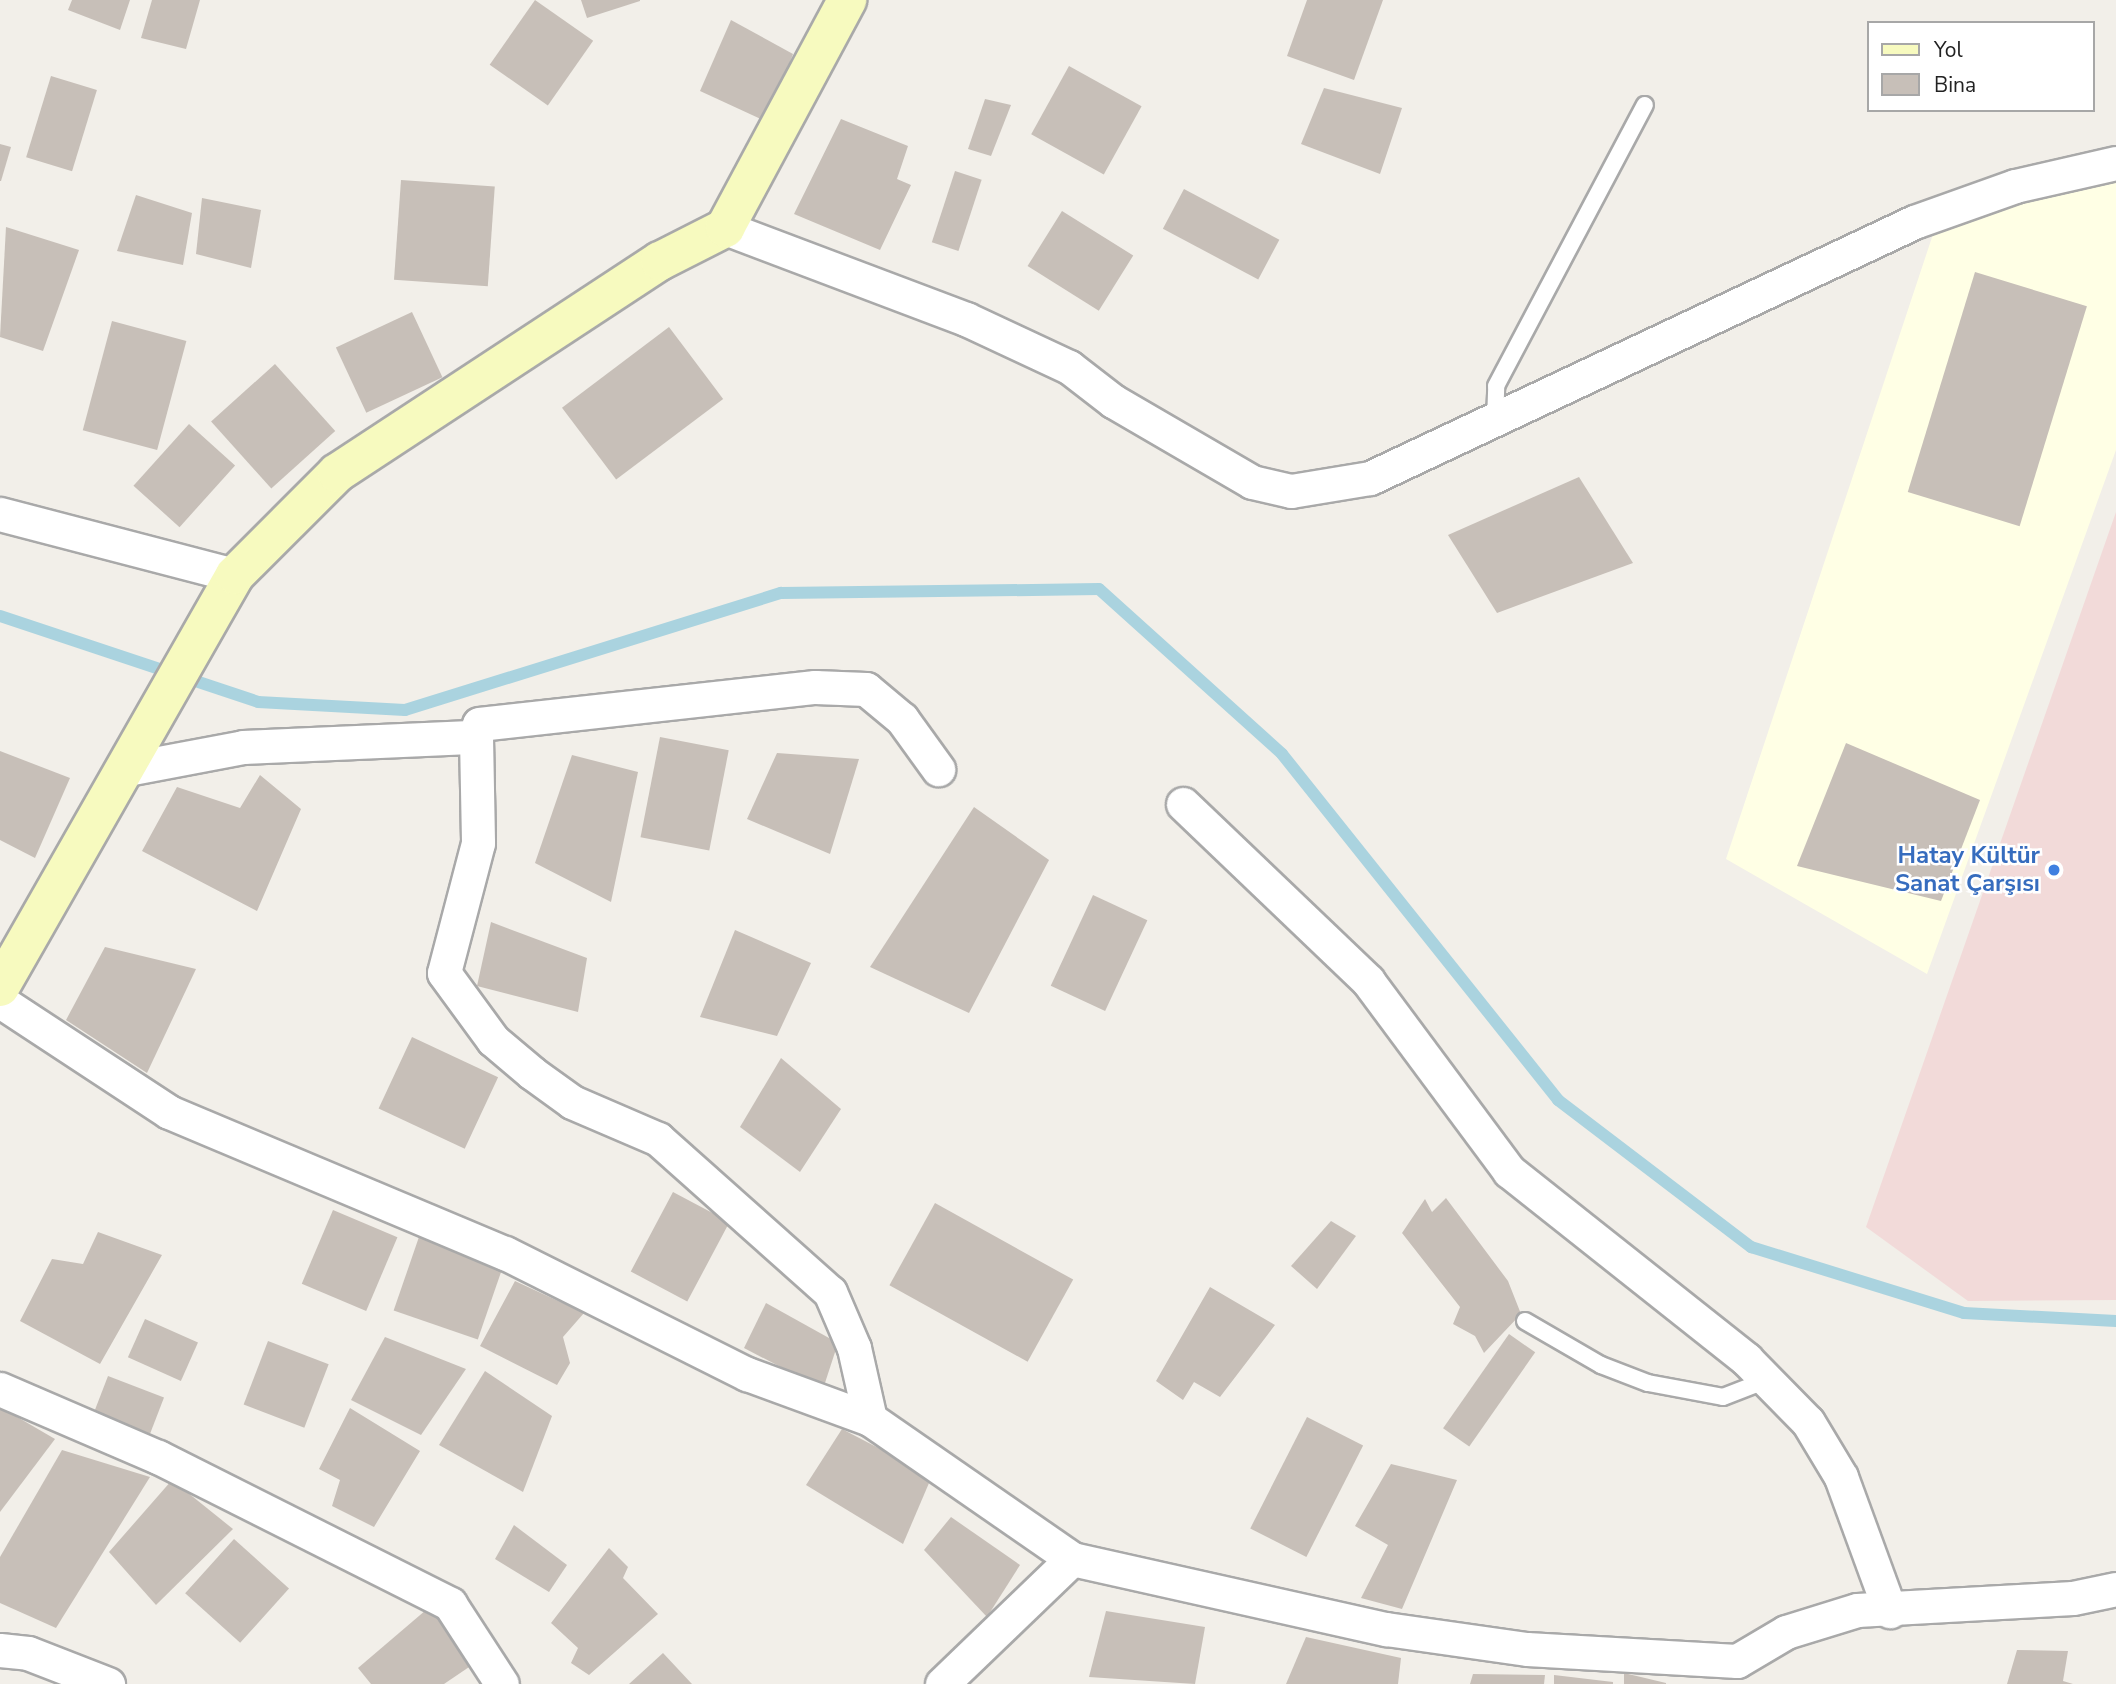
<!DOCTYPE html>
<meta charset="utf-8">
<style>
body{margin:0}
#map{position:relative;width:2116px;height:1684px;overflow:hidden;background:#f2efe9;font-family:"Nunito Sans",sans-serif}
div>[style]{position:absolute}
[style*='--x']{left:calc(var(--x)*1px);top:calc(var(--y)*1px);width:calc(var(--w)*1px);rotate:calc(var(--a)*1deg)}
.commercial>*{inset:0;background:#f2dad9}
.education>*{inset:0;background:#ffffe5}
.stream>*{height:12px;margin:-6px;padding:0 6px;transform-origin:6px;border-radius:6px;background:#aad3df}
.building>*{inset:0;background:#c7bfb8;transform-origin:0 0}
.roads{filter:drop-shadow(2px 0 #a9a9a9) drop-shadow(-2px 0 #a9a9a9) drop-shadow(0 2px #a9a9a9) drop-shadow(0 -2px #a9a9a9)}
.lane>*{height:16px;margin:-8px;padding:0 8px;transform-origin:8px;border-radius:8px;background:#fff}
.street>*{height:33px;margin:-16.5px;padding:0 16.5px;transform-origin:16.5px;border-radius:16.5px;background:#fff}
.secondary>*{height:38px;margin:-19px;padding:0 19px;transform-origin:19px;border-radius:19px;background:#f7fabf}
.dots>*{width:19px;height:19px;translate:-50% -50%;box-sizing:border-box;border:4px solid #fff;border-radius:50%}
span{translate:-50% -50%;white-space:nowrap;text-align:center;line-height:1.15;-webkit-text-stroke:5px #fff;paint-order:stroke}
.shop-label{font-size:24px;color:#366cbe;font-weight:700}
.right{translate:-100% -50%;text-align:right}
.legend{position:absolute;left:1867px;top:21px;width:228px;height:91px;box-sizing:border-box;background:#fff;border:2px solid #a7a7a7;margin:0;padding:9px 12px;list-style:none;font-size:21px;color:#222}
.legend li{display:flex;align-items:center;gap:14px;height:35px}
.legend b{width:35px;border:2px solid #a7a7a7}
</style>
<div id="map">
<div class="commercial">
<i style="clip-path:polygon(2116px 512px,2116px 1300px,1968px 1301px,1866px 1227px)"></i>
</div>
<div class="education">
<i style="clip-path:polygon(2116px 163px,2116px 450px,1927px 974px,1726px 859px,1942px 207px)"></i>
</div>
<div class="stream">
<i style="--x:0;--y:616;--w:272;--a:18.4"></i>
<i style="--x:258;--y:702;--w:147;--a:3.1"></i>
<i style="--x:405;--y:710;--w:394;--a:-17.3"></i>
<i style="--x:781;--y:593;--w:318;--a:-0.7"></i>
<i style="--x:1099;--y:589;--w:246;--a:42"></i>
<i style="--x:1282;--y:754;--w:443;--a:51.4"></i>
<i style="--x:1558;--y:1100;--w:243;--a:37.3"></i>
<i style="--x:1751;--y:1247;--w:223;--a:17.2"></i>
<i style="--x:1964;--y:1313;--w:152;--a:3"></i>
</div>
<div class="building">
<i style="clip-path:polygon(72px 0,130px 0,120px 30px,68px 10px)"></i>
<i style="clip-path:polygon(152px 0,200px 0,186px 49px,141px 38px)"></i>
<i style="left:535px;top:0;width:71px;height:79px;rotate:35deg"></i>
<i style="clip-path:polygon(581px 0,640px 0,640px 1px,587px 18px)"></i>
<i style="clip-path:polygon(1307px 0,1383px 0,1354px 80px,1287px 56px)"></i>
<i style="clip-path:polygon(731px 20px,793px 54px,767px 122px,700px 91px)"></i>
<i style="left:1069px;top:66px;width:83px;height:78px;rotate:29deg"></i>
<i style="left:51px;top:76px;width:48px;height:85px;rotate:17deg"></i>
<i style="clip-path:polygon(1324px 88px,1402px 108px,1380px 174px,1301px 144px)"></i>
<i style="clip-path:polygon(985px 99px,1011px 105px,991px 156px,968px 149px)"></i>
<i style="clip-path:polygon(841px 119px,908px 146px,897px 179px,911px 185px,880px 250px,794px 214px)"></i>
<i style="clip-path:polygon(0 144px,11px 147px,1px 181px,0 181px)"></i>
<i style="left:955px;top:171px;width:28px;height:75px;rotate:18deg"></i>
<i style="left:401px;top:180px;width:94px;height:100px;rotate:4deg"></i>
<i style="left:1184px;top:189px;width:108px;height:45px;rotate:28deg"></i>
<i style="clip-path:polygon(136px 195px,192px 213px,183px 265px,117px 251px)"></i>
<i style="clip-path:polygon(202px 198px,261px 210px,251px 268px,196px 254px)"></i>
<i style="left:1062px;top:211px;width:84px;height:65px;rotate:32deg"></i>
<i style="clip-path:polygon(6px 227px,79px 250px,43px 351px,0 337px)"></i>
<i style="left:1975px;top:272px;width:117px;height:230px;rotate:17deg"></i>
<i style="left:412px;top:312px;width:72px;height:84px;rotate:65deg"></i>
<i style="left:112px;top:321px;width:77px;height:113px;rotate:15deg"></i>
<i style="left:669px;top:327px;width:90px;height:134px;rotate:53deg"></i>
<i style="left:275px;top:364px;width:90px;height:86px;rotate:48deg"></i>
<i style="left:189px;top:424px;width:62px;height:83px;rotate:42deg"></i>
<i style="clip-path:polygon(1579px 477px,1633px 563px,1497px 613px,1448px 535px)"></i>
<i style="left:660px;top:737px;width:70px;height:102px;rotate:11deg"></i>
<i style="clip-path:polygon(1846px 743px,1980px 800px,1941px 901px,1797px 866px)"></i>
<i style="clip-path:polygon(0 751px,70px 778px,35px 858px,0 840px)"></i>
<i style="clip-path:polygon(777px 753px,859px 759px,830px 854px,747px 819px)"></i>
<i style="clip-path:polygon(572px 755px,638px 772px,611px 902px,535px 863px)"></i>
<i style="clip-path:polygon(260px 775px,301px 809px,257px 911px,142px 851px,177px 787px,240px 808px)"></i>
<i style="clip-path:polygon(974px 807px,1049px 860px,969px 1013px,870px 967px)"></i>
<i style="left:1093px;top:895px;width:60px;height:100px;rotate:25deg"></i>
<i style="clip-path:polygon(491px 922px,587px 958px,578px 1012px,477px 986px)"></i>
<i style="clip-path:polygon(735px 930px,811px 963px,777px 1036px,700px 1017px)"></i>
<i style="clip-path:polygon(105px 947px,196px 969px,147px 1073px,66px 1020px)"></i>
<i style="left:412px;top:1037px;width:95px;height:79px;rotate:25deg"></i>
<i style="clip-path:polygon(781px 1058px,841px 1109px,800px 1172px,740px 1127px)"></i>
<i style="left:673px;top:1192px;width:64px;height:90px;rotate:28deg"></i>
<i style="clip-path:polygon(1446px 1198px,1508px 1281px,1521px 1314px,1484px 1353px,1475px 1336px,1453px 1324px,1460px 1307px,1402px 1233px,1425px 1199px,1432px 1212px)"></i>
<i style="left:935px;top:1203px;width:158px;height:94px;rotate:29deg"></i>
<i style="left:333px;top:1210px;width:70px;height:80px;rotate:23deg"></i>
<i style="clip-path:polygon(1331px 1221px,1356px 1236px,1317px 1289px,1291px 1266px)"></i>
<i style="clip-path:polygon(98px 1232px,162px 1255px,100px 1364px,20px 1321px,52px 1259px,83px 1264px)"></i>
<i style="left:420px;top:1234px;width:89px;height:81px;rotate:19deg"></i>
<i style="clip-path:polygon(515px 1281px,584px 1313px,563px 1337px,570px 1363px,557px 1385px,480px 1346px)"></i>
<i style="clip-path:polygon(1210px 1287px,1275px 1325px,1220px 1397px,1194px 1382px,1183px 1400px,1156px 1381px)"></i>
<i style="clip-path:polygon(766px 1303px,838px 1343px,823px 1389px,744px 1348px)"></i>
<i style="left:145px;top:1319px;width:58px;height:42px;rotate:24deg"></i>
<i style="left:1509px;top:1334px;width:32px;height:115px;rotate:35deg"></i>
<i style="clip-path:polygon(385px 1337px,466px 1369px,421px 1435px,351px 1400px)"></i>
<i style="left:268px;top:1341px;width:65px;height:68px;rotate:21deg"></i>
<i style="clip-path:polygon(485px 1371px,552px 1416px,523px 1492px,439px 1445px)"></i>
<i style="left:108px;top:1376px;width:60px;height:40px;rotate:21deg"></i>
<i style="clip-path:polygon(0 1407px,55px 1439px,0 1512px)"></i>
<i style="clip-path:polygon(350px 1408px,420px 1451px,374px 1527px,332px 1506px,340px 1480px,319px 1469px)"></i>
<i style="left:1307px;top:1417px;width:63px;height:125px;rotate:27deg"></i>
<i style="clip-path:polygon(842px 1429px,932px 1476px,903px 1544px,806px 1485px)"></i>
<i style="clip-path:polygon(62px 1450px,150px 1477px,56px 1628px,0 1603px,0 1557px)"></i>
<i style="clip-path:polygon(1391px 1464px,1457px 1480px,1402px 1609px,1361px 1598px,1388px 1545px,1355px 1526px)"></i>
<i style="clip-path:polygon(172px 1480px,233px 1529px,156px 1605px,109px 1552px)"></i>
<i style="clip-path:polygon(951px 1517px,1020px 1565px,987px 1617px,924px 1550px)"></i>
<i style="clip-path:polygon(514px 1525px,567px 1565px,549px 1592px,495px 1559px)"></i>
<i style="left:234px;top:1539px;width:74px;height:73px;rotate:42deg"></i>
<i style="clip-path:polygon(609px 1548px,628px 1567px,623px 1578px,658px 1614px,589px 1675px,571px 1663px,578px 1648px,551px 1623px)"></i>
<i style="clip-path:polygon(433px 1604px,475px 1663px,444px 1684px,371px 1684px,358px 1668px)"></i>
<i style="clip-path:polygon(1106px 1611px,1205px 1627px,1195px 1684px,1089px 1677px)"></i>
<i style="clip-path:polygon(1306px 1637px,1401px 1658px,1398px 1684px,1286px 1684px)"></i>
<i style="clip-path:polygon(2017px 1650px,2068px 1651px,2063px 1681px,2073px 1684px,2007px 1684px)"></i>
<i style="clip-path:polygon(663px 1653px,692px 1684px,629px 1684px)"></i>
<i style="clip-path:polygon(1624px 1673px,1666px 1683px,1666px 1684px,1624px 1684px)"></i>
<i style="clip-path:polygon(1473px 1674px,1545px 1675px,1544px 1684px,1470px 1684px)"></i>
<i style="clip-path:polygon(1554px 1675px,1613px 1682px,1613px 1684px,1554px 1684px)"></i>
</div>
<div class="roads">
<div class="lane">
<i style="--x:1495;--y:422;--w:36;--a:-88"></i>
<i style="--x:1496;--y:386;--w:318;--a:-62.1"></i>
<i style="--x:1525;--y:1321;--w:88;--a:30.1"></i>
<i style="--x:1601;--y:1365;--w:50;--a:21"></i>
<i style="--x:1648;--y:1383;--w:76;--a:10.6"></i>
<i style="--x:1723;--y:1397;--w:47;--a:-21.1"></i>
</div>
<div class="street">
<i style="--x:725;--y:228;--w:258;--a:20.7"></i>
<i style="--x:966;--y:319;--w:114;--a:25"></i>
<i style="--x:1069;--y:367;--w:56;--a:37.7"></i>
<i style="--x:1113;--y:401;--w:161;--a:30.2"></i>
<i style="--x:1252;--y:482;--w:40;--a:13"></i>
<i style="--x:1291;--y:491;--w:80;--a:-9.3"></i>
<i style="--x:1370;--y:478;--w:601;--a:-25.2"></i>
<i style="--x:1914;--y:222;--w:107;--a:-19.6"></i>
<i style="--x:2015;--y:186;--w:104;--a:-12.8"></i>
<i style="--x:0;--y:514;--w:243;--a:14.6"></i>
<i style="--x:476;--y:737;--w:106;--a:88.9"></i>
<i style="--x:478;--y:843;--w:134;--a:104.7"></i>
<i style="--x:444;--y:973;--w:83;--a:53.8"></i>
<i style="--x:493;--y:1040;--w:51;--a:40.2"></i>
<i style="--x:532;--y:1073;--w:49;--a:35.9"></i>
<i style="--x:572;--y:1102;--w:94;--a:23.3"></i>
<i style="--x:658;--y:1139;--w:230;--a:41.7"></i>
<i style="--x:830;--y:1292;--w:61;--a:66.8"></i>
<i style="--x:854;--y:1348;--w:73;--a:77.3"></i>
<i style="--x:127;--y:769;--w:118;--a:-10.7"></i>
<i style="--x:243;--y:747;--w:233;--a:-2.5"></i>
<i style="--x:476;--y:737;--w:13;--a:-77"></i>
<i style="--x:479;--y:724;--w:338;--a:-6.3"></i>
<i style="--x:815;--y:687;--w:51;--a:2.2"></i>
<i style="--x:866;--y:689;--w:47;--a:39.8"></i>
<i style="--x:902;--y:719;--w:62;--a:54.2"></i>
<i style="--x:1183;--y:804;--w:256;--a:43.7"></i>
<i style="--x:1368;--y:981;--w:237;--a:53.4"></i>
<i style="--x:1509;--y:1171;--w:303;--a:38.4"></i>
<i style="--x:1746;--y:1359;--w:88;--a:45.5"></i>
<i style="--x:1808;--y:1422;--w:64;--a:59"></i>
<i style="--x:1841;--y:1477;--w:143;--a:69.9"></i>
<i style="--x:0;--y:1001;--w:202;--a:33.3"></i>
<i style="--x:169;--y:1112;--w:364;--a:22.8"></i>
<i style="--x:505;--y:1253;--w:271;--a:26.6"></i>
<i style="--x:747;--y:1374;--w:131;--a:20.1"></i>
<i style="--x:870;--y:1419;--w:246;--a:34.7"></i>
<i style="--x:1072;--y:1559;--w:322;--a:12.6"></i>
<i style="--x:1386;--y:1629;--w:142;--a:8.1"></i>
<i style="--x:1527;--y:1649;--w:210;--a:3.3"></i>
<i style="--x:1737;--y:1661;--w:57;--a:-30.6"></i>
<i style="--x:1786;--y:1632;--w:74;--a:-17.2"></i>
<i style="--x:1857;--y:1610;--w:216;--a:-3.2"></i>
<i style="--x:2073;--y:1598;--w:44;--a:-11.8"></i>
<i style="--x:0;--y:1389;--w:172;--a:23.3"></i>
<i style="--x:158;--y:1457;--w:327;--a:26.7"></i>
<i style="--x:450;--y:1604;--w:95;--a:57"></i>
<i style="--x:0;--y:1650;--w:28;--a:6"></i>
<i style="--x:28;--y:1653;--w:86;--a:21.2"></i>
<i style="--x:942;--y:1684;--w:180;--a:-43.9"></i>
</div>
<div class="secondary">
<i style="--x:0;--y:987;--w:474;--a:-60.3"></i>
<i style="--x:235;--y:575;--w:144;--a:-45"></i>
<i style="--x:337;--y:473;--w:386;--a:-33.3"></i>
<i style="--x:660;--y:261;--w:73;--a:-26.9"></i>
<i style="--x:725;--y:228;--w:259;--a:-61.8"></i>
</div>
</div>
<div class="dots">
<i style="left:2054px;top:870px;background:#3f7fe0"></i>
</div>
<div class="shop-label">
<span class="right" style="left:2040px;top:870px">Hatay Kültür<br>Sanat Çarşısı</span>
</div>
<ul class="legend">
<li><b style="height:9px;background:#f7fabf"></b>Yol</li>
<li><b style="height:19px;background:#c7bfb8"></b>Bina</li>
</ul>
</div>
